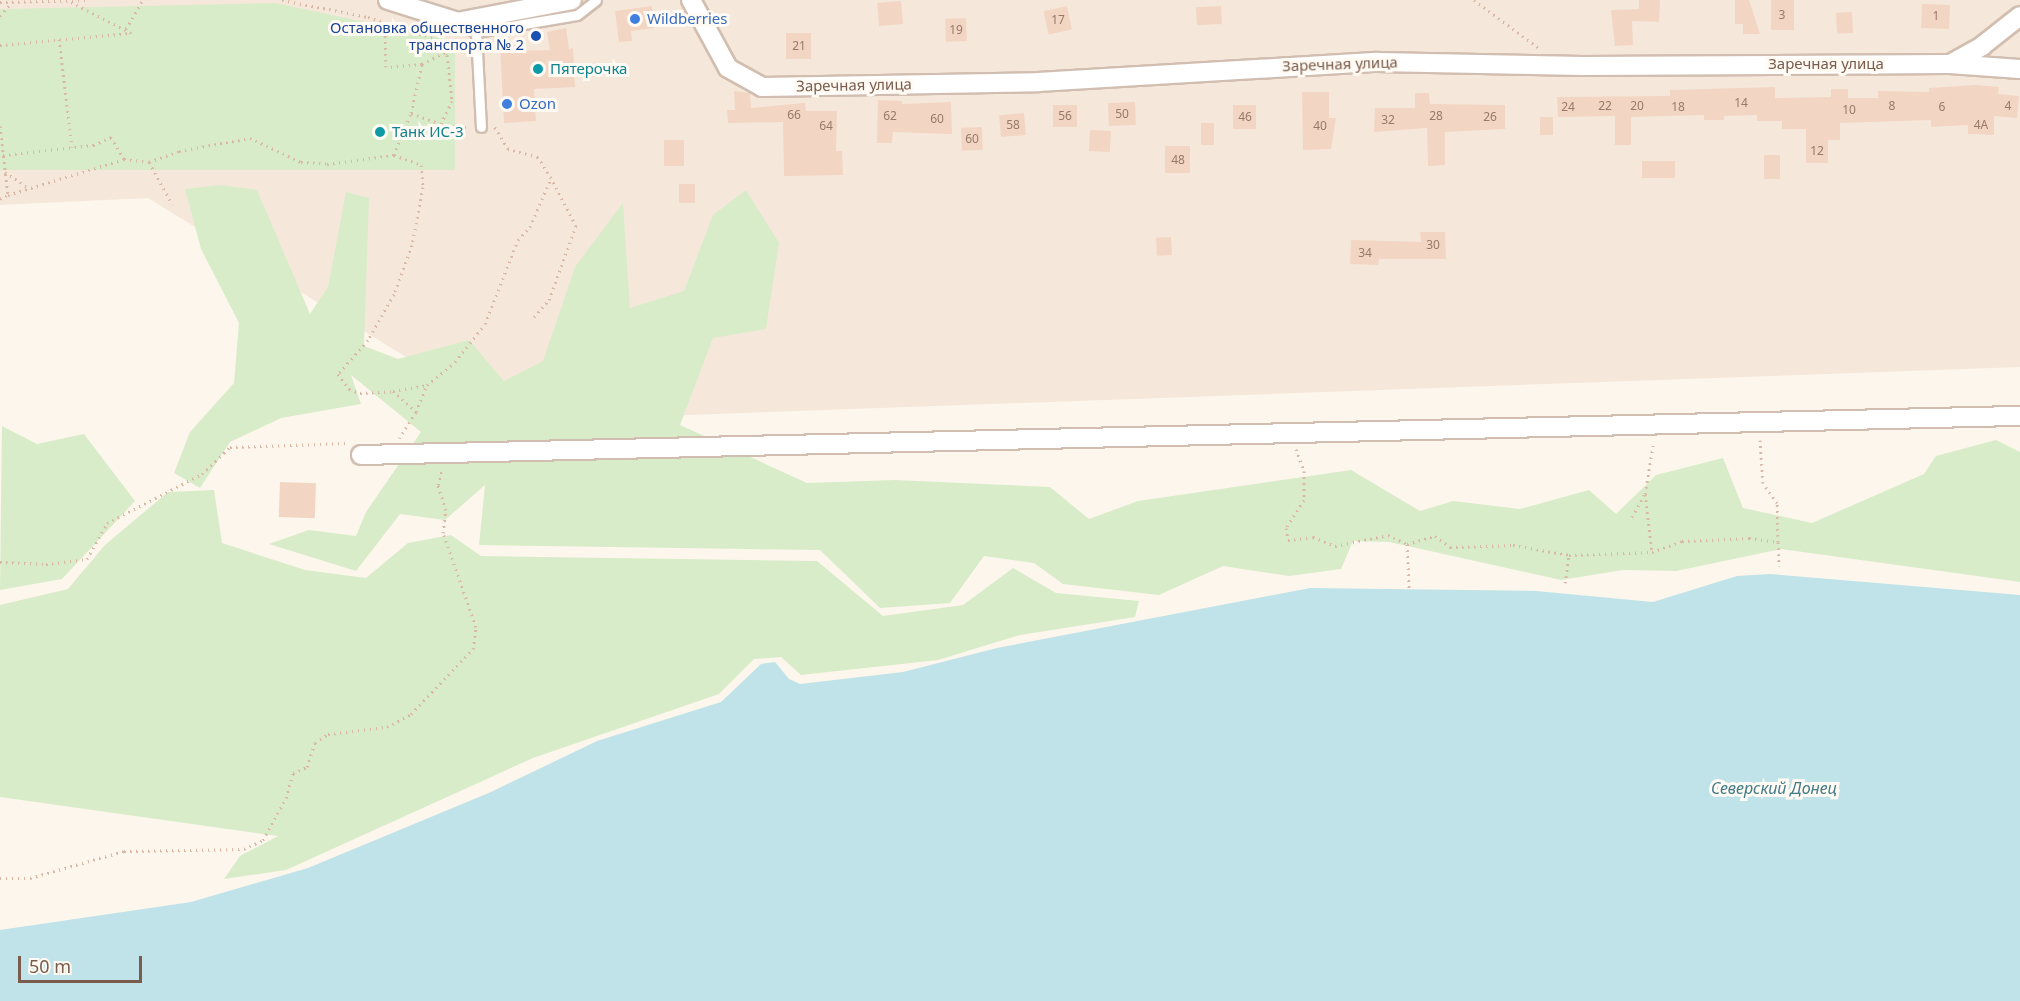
<!DOCTYPE html>
<meta charset="utf-8">
<style>
body{margin:0}
#map{position:relative;width:2020px;height:1001px;overflow:hidden;background:#fdf6ec;font-family:"Noto Sans",sans-serif}
div>[style]{position:absolute}
[style*='--x']{left:calc(var(--x)*1px);top:calc(var(--y)*1px);width:calc(var(--w)*1px);rotate:calc(var(--a)*1deg)}
.residential>*{inset:0;background:#f5e8da}
.green>*{inset:0;background:#d8ecc9}
.water>*{inset:0;background:#bfe3e8}
.building>*{inset:0;background:#f3d5c3;transform-origin:0 0}
.path>*{height:3px;margin-top:-1.5px;transform-origin:0;background:repeating-linear-gradient(90deg,#d9b8a5 0 1.5px,transparent 0 6px)}
.roads{filter:drop-shadow(2px 0 #d1beb0) drop-shadow(-2px 0 #d1beb0) drop-shadow(0 2px #d1beb0) drop-shadow(0 -2px #d1beb0)}
.service>*{height:9px;margin:-4.5px;padding:0 4.5px;transform-origin:4.5px;border-radius:4.5px;background:#fff}
.minor>*{height:18px;margin:-9px;padding:0 9px;transform-origin:9px;border-radius:9px;background:#fff}
.dots>*{width:16px;height:16px;translate:-50% -50%;box-sizing:border-box;border:3px solid #fffaf3;border-radius:50%}
span{translate:-50% -50%;white-space:nowrap;text-align:center;line-height:1.15;-webkit-text-stroke:6px #fffaf3;paint-order:stroke}
.number-label{font-size:12px;color:#987a6a}
.number-label span{-webkit-text-stroke-width:0}
.shop-label{font-size:15px;color:#366cbe}
.left{translate:0 -50%;text-align:left}
.transit-label{font-size:15px;color:#164399}
.right{translate:-100% -50%;text-align:right}
.street-label{font-size:15px;color:#7a5c4d}
.culture-label{font-size:15px;color:#0d838f}
.water-label{font-size:16px;color:#437c86;font-style:italic}
.scale{position:absolute;left:18px;top:956px;width:124px;height:27px;box-sizing:border-box;border:3px solid #7a5c4d;border-top:0;padding-left:8px;font-size:18px;line-height:21px;white-space:nowrap;color:#7a5c4d;-webkit-text-stroke:4px #fffaf3;paint-order:stroke}
</style>
<div id="map">
<div class="residential">
<i style="clip-path:polygon(0 0,2020px 0,2020px 367px,575px 419px,466px 394px,148px 198px,0 205px)"></i>
</div>
<div class="green">
<i style="clip-path:polygon(275px 3px,455px 41px,455px 170px,0 170px,0 9px)"></i>
<i style="clip-path:polygon(220px 185px,257px 190px,310px 314px,328px 287px,346px 192px,369px 198px,364px 346px,398px 359px,469px 340px,504px 381px,543px 361px,575px 267px,623px 203px,630px 308px,684px 291px,713px 215px,746px 190px,779px 243px,766px 329px,713px 338px,680px 425px,807px 483px,895px 480px,1050px 487px,1089px 519px,1138px 501px,1351px 470px,1420px 511px,1453px 501px,1520px 509px,1589px 490px,1616px 514px,1656px 475px,1723px 458px,1743px 508px,1812px 523px,1924px 474px,1936px 456px,1996px 440px,2020px 452px,2020px 582px,1781px 549px,1676px 571px,1623px 570px,1561px 580px,1389px 542px,1353px 541px,1341px 569px,1289px 576px,1223px 566px,1159px 595px,1063px 584px,1034px 563px,984px 556px,950px 603px,880px 608px,820px 550px,479px 545px,485px 485px,445px 520px,400px 514px,356px 571px,269px 544px,309px 530px,356px 536px,366px 512px,421px 432px,351px 375px,361px 404px,281px 418px,230px 442px,200px 488px,174px 473px,190px 432px,234px 383px,239px 323px,201px 249px,185px 189px)"></i>
<i style="clip-path:polygon(2px 426px,37px 444px,84px 434px,135px 501px,62px 579px,0 590px)"></i>
<i style="clip-path:polygon(214px 490px,222px 543px,305px 570px,366px 578px,408px 543px,451px 535px,481px 556px,817px 561px,883px 616px,963px 605px,1013px 568px,1056px 593px,1139px 601px,1135px 617px,1020px 635px,938px 660px,801px 675px,781px 657px,754px 659px,719px 694px,533px 758px,286px 870px,224px 879px,240px 856px,278px 836px,0 797px,0 605px,68px 589px,105px 545px,168px 492px)"></i>
</div>
<div class="water">
<i style="clip-path:polygon(1770px 574px,2020px 595px,2020px 1001px,0 1001px,0 930px,191px 902px,308px 868px,491px 792px,597px 741px,721px 702px,761px 664px,775px 662px,789px 679px,800px 684px,903px 672px,997px 648px,1310px 588px,1536px 591px,1653px 602px,1737px 576px)"></i>
</div>
<div class="building">
<i style="clip-path:polygon(1639px 0,1660px 0,1659px 22px,1632px 21px,1633px 45px,1615px 46px,1611px 10px,1639px 9px)"></i>
<i style="clip-path:polygon(1735px 0,1749px 0,1760px 34px,1743px 34px,1743px 24px,1735px 24px)"></i>
<i style="left:1771px;top:0;width:23px;height:30px"></i>
<i style="left:901px;top:1px;width:23px;height:24px;rotate:85deg"></i>
<i style="left:1922px;top:4px;width:28px;height:24px;rotate:2deg"></i>
<i style="clip-path:polygon(652px 6px,654px 28px,631px 31px,632px 41px,619px 42px,615px 11px)"></i>
<i style="left:1067px;top:6px;width:24px;height:24px;rotate:78deg"></i>
<i style="left:1221px;top:6px;width:18px;height:25px;rotate:87deg"></i>
<i style="left:1852px;top:12px;width:21px;height:16px;rotate:87deg"></i>
<i style="left:966px;top:18px;width:23px;height:21px;rotate:88deg"></i>
<i style="clip-path:polygon(566px 28px,569px 49px,573px 48px,575px 87px,534px 89px,536px 121px,504px 123px,500px 46px,516px 45px,516px 51px,550px 50px,547px 32px)"></i>
<i style="left:786px;top:33px;width:25px;height:26px"></i>
<i style="clip-path:polygon(1975px 85px,1999px 87px,1998px 94px,2019px 96px,2017px 118px,1994px 116px,1994px 135px,1968px 134px,1968px 125px,1931px 127px,1931px 120px,1840px 123px,1840px 140px,1828px 140px,1828px 163px,1806px 163px,1806px 129px,1782px 129px,1782px 121px,1757px 121px,1757px 115px,1724px 116px,1724px 120px,1704px 120px,1704px 115px,1631px 117px,1631px 145px,1615px 145px,1615px 116px,1558px 117px,1557px 97px,1670px 96px,1670px 90px,1775px 87px,1775px 98px,1831px 97px,1831px 89px,1848px 89px,1848px 98px,1878px 98px,1878px 91px,1929px 92px,1929px 88px)"></i>
<i style="clip-path:polygon(734px 91px,750px 93px,751px 108px,805px 103px,806px 111px,837px 111px,836px 151px,842px 151px,843px 175px,784px 176px,783px 122px,728px 123px,727px 110px,735px 110px)"></i>
<i style="clip-path:polygon(1302px 92px,1329px 92px,1329px 118px,1336px 118px,1331px 149px,1303px 150px)"></i>
<i style="clip-path:polygon(1415px 93px,1429px 93px,1430px 104px,1505px 105px,1505px 129px,1445px 132px,1445px 165px,1428px 166px,1427px 128px,1374px 132px,1375px 108px,1415px 108px)"></i>
<i style="clip-path:polygon(878px 100px,902px 101px,902px 104px,951px 102px,952px 134px,893px 132px,892px 143px,877px 143px)"></i>
<i style="left:1135px;top:102px;width:23px;height:27px;rotate:88deg"></i>
<i style="left:1053px;top:105px;width:24px;height:22px"></i>
<i style="left:1233px;top:105px;width:23px;height:24px"></i>
<i style="left:1024px;top:113px;width:22px;height:25px;rotate:85deg"></i>
<i style="left:1540px;top:117px;width:13px;height:18px"></i>
<i style="left:1201px;top:123px;width:13px;height:22px"></i>
<i style="left:982px;top:127px;width:23px;height:21px;rotate:88deg"></i>
<i style="left:1090px;top:130px;width:21px;height:21px;rotate:3deg"></i>
<i style="left:664px;top:140px;width:20px;height:26px"></i>
<i style="left:1165px;top:146px;width:25px;height:27px"></i>
<i style="left:1764px;top:155px;width:16px;height:24px"></i>
<i style="left:1642px;top:161px;width:33px;height:17px"></i>
<i style="left:679px;top:184px;width:16px;height:19px"></i>
<i style="clip-path:polygon(1420px 232px,1445px 232px,1446px 259px,1379px 259px,1378px 265px,1350px 264px,1351px 240px,1421px 242px)"></i>
<i style="left:1171px;top:237px;width:18px;height:15px;rotate:87deg"></i>
<i style="left:280px;top:482px;width:36px;height:35px;rotate:2deg"></i>
</div>
<div class="path">
<i style="--x:282;--y:0;--w:88;--a:11.2"></i>
<i style="--x:368;--y:17;--w:91;--a:17.8"></i>
<i style="--x:455;--y:45;--w:13;--a:129"></i>
<i style="--x:447;--y:55;--w:46;--a:83.8"></i>
<i style="--x:452;--y:101;--w:25;--a:116"></i>
<i style="--x:441;--y:124;--w:32;--a:-160"></i>
<i style="--x:411;--y:113;--w:50;--a:-77.3"></i>
<i style="--x:422;--y:64;--w:36;--a:175"></i>
<i style="--x:386;--y:67;--w:44;--a:-91.3"></i>
<i style="--x:1474;--y:0;--w:82;--a:36.6"></i>
<i style="--x:0;--y:2;--w:86;--a:-1.3"></i>
<i style="--x:0;--y:16;--w:18;--a:-49"></i>
<i style="--x:126;--y:29;--w:34;--a:-60"></i>
<i style="--x:59;--y:39;--w:109;--a:83.1"></i>
<i style="--x:0;--y:45;--w:132;--a:-5.2"></i>
<i style="--x:131;--y:33;--w:72;--a:-152.7"></i>
<i style="--x:422;--y:64;--w:46;--a:-27.1"></i>
<i style="--x:441;--y:124;--w:29;--a:8"></i>
<i style="--x:0;--y:126;--w:69;--a:83.4"></i>
<i style="--x:8;--y:195;--w:121;--a:-17.2"></i>
<i style="--x:124;--y:159;--w:26;--a:-121"></i>
<i style="--x:111;--y:137;--w:19;--a:155"></i>
<i style="--x:94;--y:145;--w:92;--a:173.7"></i>
<i style="--x:394;--y:155;--w:29;--a:20"></i>
<i style="--x:421;--y:165;--w:22;--a:85"></i>
<i style="--x:423;--y:187;--w:59;--a:100.7"></i>
<i style="--x:412;--y:245;--w:52;--a:110.2"></i>
<i style="--x:394;--y:294;--w:53;--a:119.5"></i>
<i style="--x:368;--y:340;--w:45;--a:131.4"></i>
<i style="--x:338;--y:374;--w:19;--a:54"></i>
<i style="--x:349;--y:389;--w:12;--a:20"></i>
<i style="--x:360;--y:393;--w:33;--a:-3"></i>
<i style="--x:393;--y:391;--w:31;--a:42"></i>
<i style="--x:416;--y:412;--w:31;--a:123"></i>
<i style="--x:124;--y:159;--w:25;--a:7"></i>
<i style="--x:149;--y:162;--w:32;--a:-20"></i>
<i style="--x:179;--y:151;--w:72;--a:-10.4"></i>
<i style="--x:250;--y:138;--w:56;--a:25.2"></i>
<i style="--x:301;--y:162;--w:26;--a:4"></i>
<i style="--x:327;--y:164;--w:68;--a:-7.7"></i>
<i style="--x:394;--y:155;--w:45;--a:-68"></i>
<i style="--x:149;--y:162;--w:48;--a:61.3"></i>
<i style="--x:5;--y:172;--w:29;--a:34"></i>
<i style="--x:0;--y:199;--w:9;--a:-27"></i>
<i style="--x:534;--y:317;--w:23;--a:-49"></i>
<i style="--x:549;--y:300;--w:79;--a:-70"></i>
<i style="--x:576;--y:226;--w:54;--a:-117.5"></i>
<i style="--x:393;--y:391;--w:35;--a:-10"></i>
<i style="--x:416;--y:412;--w:29;--a:-68"></i>
<i style="--x:427;--y:385;--w:36;--a:-39"></i>
<i style="--x:455;--y:362;--w:48;--a:-51.7"></i>
<i style="--x:485;--y:324;--w:90;--a:-68.6"></i>
<i style="--x:518;--y:240;--w:18;--a:-47"></i>
<i style="--x:530;--y:227;--w:53;--a:-66.8"></i>
<i style="--x:551;--y:178;--w:25;--a:-122"></i>
<i style="--x:538;--y:157;--w:31;--a:-165"></i>
<i style="--x:508;--y:149;--w:26;--a:-121"></i>
<i style="--x:1296;--y:449;--w:23;--a:70"></i>
<i style="--x:1304;--y:471;--w:29;--a:90"></i>
<i style="--x:1304;--y:500;--w:33;--a:123"></i>
<i style="--x:1286;--y:528;--w:12;--a:81"></i>
<i style="--x:1288;--y:540;--w:25;--a:-7"></i>
<i style="--x:1313;--y:537;--w:24;--a:22"></i>
<i style="--x:1335;--y:546;--w:54;--a:-11.7"></i>
<i style="--x:1388;--y:535;--w:21;--a:25"></i>
<i style="--x:1407;--y:544;--w:29;--a:-16"></i>
<i style="--x:1435;--y:536;--w:19;--a:36"></i>
<i style="--x:1450;--y:547;--w:63;--a:-1.8"></i>
<i style="--x:1513;--y:545;--w:57;--a:10.1"></i>
<i style="--x:1569;--y:555;--w:83;--a:-2.1"></i>
<i style="--x:1652;--y:552;--w:32;--a:-20"></i>
<i style="--x:1682;--y:541;--w:67;--a:-2.6"></i>
<i style="--x:1749;--y:538;--w:29;--a:8"></i>
<i style="--x:1778;--y:542;--w:39;--a:-91"></i>
<i style="--x:1777;--y:503;--w:24;--a:-125"></i>
<i style="--x:1763;--y:483;--w:43;--a:-94"></i>
<i style="--x:1645;--y:494;--w:58;--a:83.1"></i>
<i style="--x:1632;--y:517;--w:26;--a:-61"></i>
<i style="--x:1645;--y:494;--w:54;--a:-80.4"></i>
<i style="--x:1778;--y:542;--w:24;--a:88"></i>
<i style="--x:1407;--y:544;--w:44;--a:87.4"></i>
<i style="--x:0;--y:562;--w:46;--a:2.5"></i>
<i style="--x:46;--y:564;--w:41;--a:-7"></i>
<i style="--x:87;--y:559;--w:41;--a:-60.9"></i>
<i style="--x:107;--y:523;--w:107;--a:-27.3"></i>
<i style="--x:202;--y:474;--w:39;--a:-44"></i>
<i style="--x:230;--y:447;--w:118;--a:-1.9"></i>
<i style="--x:1565;--y:583;--w:28;--a:-82"></i>
<i style="--x:0;--y:878;--w:30;--a:0"></i>
<i style="--x:30;--y:878;--w:98;--a:-16"></i>
<i style="--x:124;--y:851;--w:120;--a:-1"></i>
<i style="--x:244;--y:849;--w:21;--a:-25"></i>
<i style="--x:263;--y:840;--w:48;--a:-61.3"></i>
<i style="--x:286;--y:798;--w:26;--a:-74"></i>
<i style="--x:293;--y:773;--w:15;--a:-23"></i>
<i style="--x:307;--y:767;--w:25;--a:-72"></i>
<i style="--x:315;--y:743;--w:16;--a:-35"></i>
<i style="--x:328;--y:734;--w:59;--a:-6.8"></i>
<i style="--x:387;--y:727;--w:27;--a:-28"></i>
<i style="--x:411;--y:714;--w:90;--a:-46.4"></i>
<i style="--x:473;--y:649;--w:22;--a:-82"></i>
<i style="--x:476;--y:627;--w:100;--a:-109.3"></i>
<i style="--x:443;--y:533;--w:23;--a:-83"></i>
<i style="--x:446;--y:510;--w:26;--a:-108"></i>
<i style="--x:438;--y:485;--w:16;--a:-75"></i>
</div>
<div class="roads">
<div class="service">
<i style="--x:460;--y:24;--w:18;--a:27"></i>
<i style="--x:476;--y:32;--w:102;--a:-9.6"></i>
<i style="--x:577;--y:15;--w:24;--a:-38"></i>
<i style="--x:476;--y:32;--w:95;--a:87"></i>
</div>
<div class="minor">
<i style="--x:388;--y:0;--w:73;--a:17.4"></i>
<i style="--x:458;--y:22;--w:116;--a:-10.9"></i>
<i style="--x:691;--y:0;--w:77;--a:61.4"></i>
<i style="--x:728;--y:68;--w:39;--a:29"></i>
<i style="--x:762;--y:87;--w:276;--a:-1"></i>
<i style="--x:1038;--y:82;--w:340;--a:-3.4"></i>
<i style="--x:1377;--y:62;--w:206;--a:1.1"></i>
<i style="--x:1583;--y:66;--w:367;--a:-0.3"></i>
<i style="--x:1950;--y:64;--w:37;--a:-29"></i>
<i style="--x:1982;--y:46;--w:48;--a:-38.3"></i>
<i style="--x:1950;--y:64;--w:70;--a:4.1"></i>
<i style="--x:361;--y:455;--w:1659;--a:-1.35"></i>
</div>
</div>
<div class="dots">
<i style="left:635px;top:19px;background:#3f7fe0"></i>
<i style="left:536px;top:36px;background:#1a4fb4"></i>
<i style="left:538px;top:69px;background:#0f9aa8"></i>
<i style="left:507px;top:104px;background:#3f7fe0"></i>
<i style="left:380px;top:132px;background:#0f9aa8"></i>
</div>
<div class="number-label">
<span style="left:1782px;top:15px">3</span>
<span style="left:1936px;top:16px">1</span>
<span style="left:1058px;top:20px">17</span>
<span style="left:956px;top:30px">19</span>
<span style="left:799px;top:46px">21</span>
<span style="left:1741px;top:103px">14</span>
<span style="left:1605px;top:106px">22</span>
<span style="left:1637px;top:106px">20</span>
<span style="left:1892px;top:106px">8</span>
<span style="left:2008px;top:106px">4</span>
<span style="left:1568px;top:107px">24</span>
<span style="left:1678px;top:107px">18</span>
<span style="left:1942px;top:107px">6</span>
<span style="left:1849px;top:110px">10</span>
<span style="left:1122px;top:114px">50</span>
<span style="left:794px;top:115px">66</span>
<span style="left:890px;top:116px">62</span>
<span style="left:1065px;top:116px">56</span>
<span style="left:1436px;top:116px">28</span>
<span style="left:1245px;top:117px">46</span>
<span style="left:1490px;top:117px">26</span>
<span style="left:937px;top:119px">60</span>
<span style="left:1388px;top:120px">32</span>
<span style="left:1013px;top:125px">58</span>
<span style="left:1981px;top:125px">4А</span>
<span style="left:826px;top:126px">64</span>
<span style="left:1320px;top:126px">40</span>
<span style="left:972px;top:139px">60</span>
<span style="left:1817px;top:151px">12</span>
<span style="left:1178px;top:160px">48</span>
<span style="left:1433px;top:245px">30</span>
<span style="left:1365px;top:253px">34</span>
</div>
<div class="shop-label">
<span class="left" style="left:647px;top:19px">Wildberries</span>
<span class="left" style="left:519px;top:104px">Ozon</span>
</div>
<div class="transit-label">
<span class="right" style="left:524px;top:36px">Остановка общественного<br>транспорта № 2</span>
</div>
<div class="street-label">
<span style="left:1340px;top:64px;rotate:-2deg">Заречная улица</span>
<span style="left:1826px;top:64px">Заречная улица</span>
<span style="left:854px;top:85px;rotate:-1deg">Заречная улица</span>
</div>
<div class="culture-label">
<span class="left" style="left:550px;top:69px">Пятерочка</span>
<span class="left" style="left:392px;top:132px">Танк ИС-3</span>
</div>
<div class="water-label">
<span style="left:1774px;top:788px">Северский Донец</span>
</div>
<div class="scale">50 m</div>
</div>
